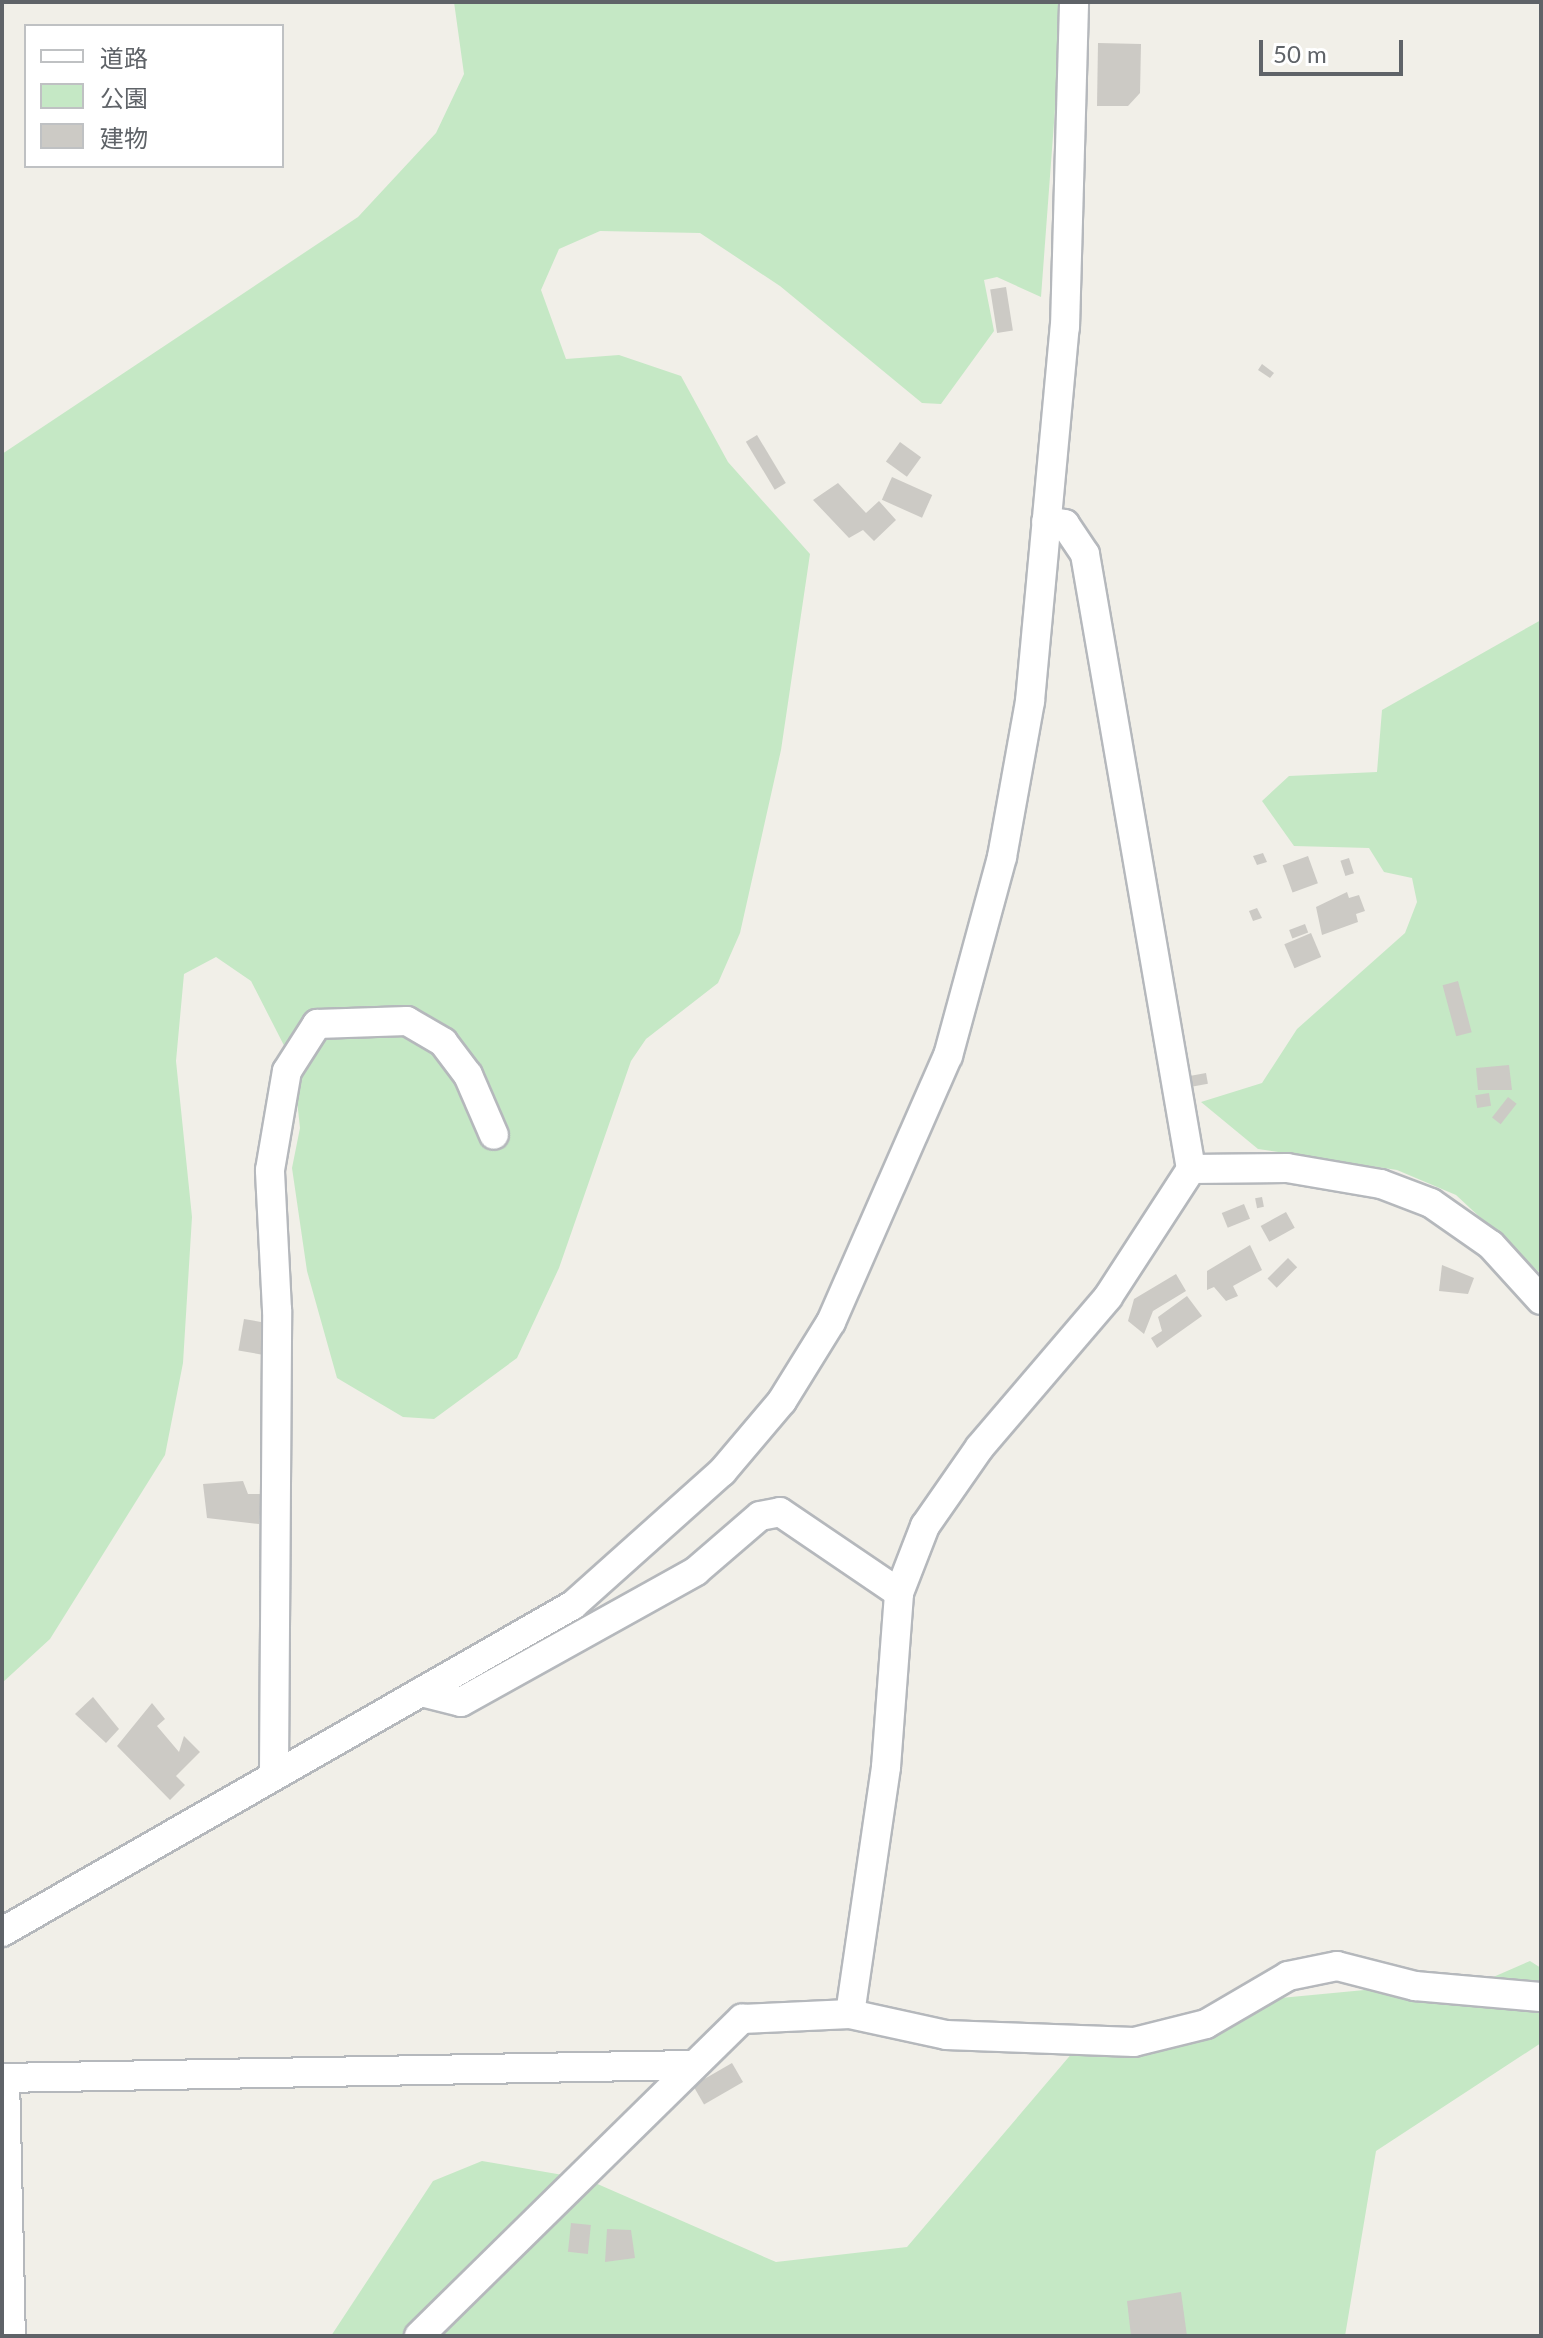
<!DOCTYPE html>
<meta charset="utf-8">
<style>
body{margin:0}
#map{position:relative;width:1543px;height:2338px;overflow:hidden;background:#f1efe8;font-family:Lato,"Noto Sans JP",sans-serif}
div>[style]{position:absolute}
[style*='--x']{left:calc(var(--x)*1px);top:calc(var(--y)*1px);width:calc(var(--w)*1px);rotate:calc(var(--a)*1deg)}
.green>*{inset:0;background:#c5e8c5}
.building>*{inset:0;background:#cccac5;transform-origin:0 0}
.roads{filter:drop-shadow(2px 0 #b5b8bc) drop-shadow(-2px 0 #b5b8bc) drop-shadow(0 2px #b5b8bc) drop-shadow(0 -2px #b5b8bc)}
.minor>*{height:28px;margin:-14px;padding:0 14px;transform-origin:14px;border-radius:14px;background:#fff}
span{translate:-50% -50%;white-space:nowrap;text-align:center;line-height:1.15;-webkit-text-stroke:6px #fff;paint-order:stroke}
.frame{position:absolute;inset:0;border:4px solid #5f6368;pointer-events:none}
.legend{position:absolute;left:24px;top:24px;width:260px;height:144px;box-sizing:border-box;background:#fff;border:2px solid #bfc1c3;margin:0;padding:10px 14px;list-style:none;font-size:24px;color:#5f6368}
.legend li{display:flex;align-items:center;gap:16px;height:40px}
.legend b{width:40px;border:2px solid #bfc1c3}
.scale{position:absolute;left:1259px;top:40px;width:144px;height:36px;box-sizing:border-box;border:4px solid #5f6368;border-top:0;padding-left:10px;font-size:24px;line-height:28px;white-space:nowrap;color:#5f6368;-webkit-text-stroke:6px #fff;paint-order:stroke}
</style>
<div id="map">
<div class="green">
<i style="clip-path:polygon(454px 2px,1063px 2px,1041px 297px,997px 277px,984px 280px,994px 331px,941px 404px,922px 403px,780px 286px,700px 233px,600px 231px,559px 249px,541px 290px,566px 359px,619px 355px,681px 376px,728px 462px,810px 554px,781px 750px,740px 933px,718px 983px,646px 1039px,631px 1061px,559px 1268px,517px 1358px,434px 1419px,403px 1417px,337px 1378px,307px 1271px,292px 1168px,300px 1128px,293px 1063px,251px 981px,216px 957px,184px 974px,176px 1061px,192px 1217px,183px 1363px,165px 1455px,50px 1639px,2px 1683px,2px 454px,358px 217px,436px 133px,464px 74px)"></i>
<i style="clip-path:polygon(1541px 620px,1541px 1274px,1456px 1195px,1397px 1170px,1258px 1149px,1201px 1102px,1262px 1083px,1297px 1029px,1405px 933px,1417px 902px,1412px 878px,1384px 872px,1369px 848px,1294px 846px,1262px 801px,1289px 776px,1377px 772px,1382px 710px)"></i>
<i style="clip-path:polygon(1530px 1961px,1541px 1968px,1541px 2043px,1376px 2151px,1345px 2336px,331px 2336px,433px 2181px,482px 2161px,586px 2179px,776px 2262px,907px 2247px,1079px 2045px,1218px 2004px,1491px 1978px)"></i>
</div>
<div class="building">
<i style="clip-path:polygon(1098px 43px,1141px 44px,1140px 93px,1128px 106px,1097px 106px)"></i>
<i style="left:1006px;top:287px;width:44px;height:16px;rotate:81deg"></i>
<i style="clip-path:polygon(1262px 364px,1274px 373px,1270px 378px,1258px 370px)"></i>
<i style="left:757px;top:435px;width:56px;height:13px;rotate:59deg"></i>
<i style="left:900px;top:442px;width:26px;height:24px;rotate:36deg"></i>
<i style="left:892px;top:477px;width:44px;height:25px;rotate:24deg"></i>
<i style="clip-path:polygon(838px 483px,866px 513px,879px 501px,896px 520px,874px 541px,863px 530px,849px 538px,813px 500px)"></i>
<i style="clip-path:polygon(1263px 853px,1267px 862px,1257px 865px,1253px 856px)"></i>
<i style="left:1308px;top:856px;width:29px;height:27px;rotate:70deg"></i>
<i style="left:1349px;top:858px;width:16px;height:9px;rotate:72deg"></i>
<i style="clip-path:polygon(1347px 892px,1349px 898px,1359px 895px,1365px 911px,1356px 914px,1358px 922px,1322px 935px,1316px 907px)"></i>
<i style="clip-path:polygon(1257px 908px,1262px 918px,1253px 921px,1249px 911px)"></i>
<i style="left:1305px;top:924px;width:9px;height:17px;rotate:69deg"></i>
<i style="left:1311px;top:933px;width:26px;height:29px;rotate:67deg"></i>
<i style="left:1458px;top:981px;width:53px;height:16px;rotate:75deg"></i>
<i style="clip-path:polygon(1509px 1065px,1512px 1090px,1478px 1090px,1476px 1068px)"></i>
<i style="left:1206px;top:1073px;width:11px;height:18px;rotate:80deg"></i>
<i style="left:1489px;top:1093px;width:13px;height:14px;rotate:81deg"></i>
<i style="left:1508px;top:1097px;width:11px;height:26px;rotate:38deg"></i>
<i style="left:1262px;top:1197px;width:10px;height:7px;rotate:79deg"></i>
<i style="left:1244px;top:1204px;width:16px;height:24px;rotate:68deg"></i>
<i style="left:1286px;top:1212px;width:18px;height:29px;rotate:61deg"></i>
<i style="clip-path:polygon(1250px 1245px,1262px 1270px,1233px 1286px,1238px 1296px,1226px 1301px,1214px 1287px,1207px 1290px,1207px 1271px)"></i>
<i style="left:1288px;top:1258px;width:13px;height:29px;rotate:45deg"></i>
<i style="clip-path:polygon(1442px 1265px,1474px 1278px,1468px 1294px,1439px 1291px)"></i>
<i style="clip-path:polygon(1176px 1274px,1186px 1291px,1153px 1311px,1144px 1334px,1128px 1321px,1134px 1299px)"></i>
<i style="clip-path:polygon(1187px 1296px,1202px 1316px,1157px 1348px,1151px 1338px,1162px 1331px,1158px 1317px)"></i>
<i style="left:244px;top:1319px;width:34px;height:32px;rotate:10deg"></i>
<i style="clip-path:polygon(243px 1481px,248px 1494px,262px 1494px,259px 1524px,207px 1518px,203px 1484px)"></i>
<i style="clip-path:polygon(93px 1697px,119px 1729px,106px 1743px,75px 1714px)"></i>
<i style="clip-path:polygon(152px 1703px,165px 1719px,157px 1726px,179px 1752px,184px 1736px,200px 1752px,176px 1776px,185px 1785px,170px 1800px,117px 1746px)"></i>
<i style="left:732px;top:2063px;width:22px;height:45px;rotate:60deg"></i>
<i style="left:571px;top:2223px;width:20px;height:29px;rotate:6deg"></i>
<i style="clip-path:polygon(607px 2229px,631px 2230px,635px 2258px,605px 2262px)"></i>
<i style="clip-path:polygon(1181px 2292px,1187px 2336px,1131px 2336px,1127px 2301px)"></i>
</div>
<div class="roads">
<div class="minor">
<i style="--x:1191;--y:1169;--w:96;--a:-0.6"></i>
<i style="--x:1287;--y:1168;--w:95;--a:9.7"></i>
<i style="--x:1381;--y:1184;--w:53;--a:20.8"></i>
<i style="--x:1431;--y:1203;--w:73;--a:35"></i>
<i style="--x:1491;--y:1245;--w:74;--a:47.7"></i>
<i style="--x:421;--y:1692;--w:41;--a:14"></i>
<i style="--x:461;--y:1702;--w:269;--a:-29.1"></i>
<i style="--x:696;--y:1571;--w:84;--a:-40.7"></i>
<i style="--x:760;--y:1516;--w:20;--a:-11"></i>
<i style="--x:780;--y:1512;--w:144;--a:34.2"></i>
<i style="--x:274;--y:1770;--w:460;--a:-89.6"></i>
<i style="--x:277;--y:1310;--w:140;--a:-92.9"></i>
<i style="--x:270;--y:1170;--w:100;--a:-80.3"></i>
<i style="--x:287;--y:1071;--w:56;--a:-57.4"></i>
<i style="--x:317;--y:1024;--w:90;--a:-1.9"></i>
<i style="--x:407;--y:1021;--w:42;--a:30.3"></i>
<i style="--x:443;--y:1042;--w:41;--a:52.9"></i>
<i style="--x:468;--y:1075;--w:65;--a:66.6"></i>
<i style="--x:2;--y:1932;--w:658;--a:-29.8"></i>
<i style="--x:573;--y:1605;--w:200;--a:-41.8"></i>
<i style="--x:722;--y:1472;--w:93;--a:-49.8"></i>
<i style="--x:782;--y:1401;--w:93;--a:-58.2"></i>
<i style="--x:831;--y:1322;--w:291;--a:-66.3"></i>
<i style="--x:948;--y:1056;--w:206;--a:-74.8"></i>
<i style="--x:1002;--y:857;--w:158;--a:-79.8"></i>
<i style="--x:1030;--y:701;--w:376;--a:-84.7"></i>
<i style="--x:1065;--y:327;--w:325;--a:-88.4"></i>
<i style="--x:850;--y:2014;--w:250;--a:-81.7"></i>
<i style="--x:886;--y:1767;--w:174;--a:-85.7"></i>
<i style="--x:899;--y:1593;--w:72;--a:-68.8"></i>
<i style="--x:925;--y:1526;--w:96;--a:-55.2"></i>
<i style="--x:980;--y:1447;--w:197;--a:-49.5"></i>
<i style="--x:1108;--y:1297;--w:153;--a:-57"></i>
<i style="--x:1191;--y:1169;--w:624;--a:-99.78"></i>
<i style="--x:1085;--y:554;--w:36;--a:-124"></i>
<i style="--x:1065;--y:524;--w:19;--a:-171"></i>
<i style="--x:2;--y:2078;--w:688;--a:-1.08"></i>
<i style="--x:5;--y:2078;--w:258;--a:88.7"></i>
<i style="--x:419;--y:2336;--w:453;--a:-44.5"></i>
<i style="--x:742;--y:2019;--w:108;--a:-2.7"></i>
<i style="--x:850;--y:2014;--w:98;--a:12.3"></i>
<i style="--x:946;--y:2035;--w:188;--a:2.1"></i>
<i style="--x:1134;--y:2042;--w:74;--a:-14"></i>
<i style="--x:1206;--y:2024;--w:95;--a:-30.3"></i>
<i style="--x:1288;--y:1976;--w:50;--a:-11.5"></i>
<i style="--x:1337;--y:1966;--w:81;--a:14.4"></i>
<i style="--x:1415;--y:1986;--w:126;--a:5"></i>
</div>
</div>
<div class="frame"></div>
<ul class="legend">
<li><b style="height:10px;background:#fff"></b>道路</li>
<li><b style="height:22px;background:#c5e8c5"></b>公園</li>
<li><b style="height:22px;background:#cccac5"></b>建物</li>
</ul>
<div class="scale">50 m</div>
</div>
